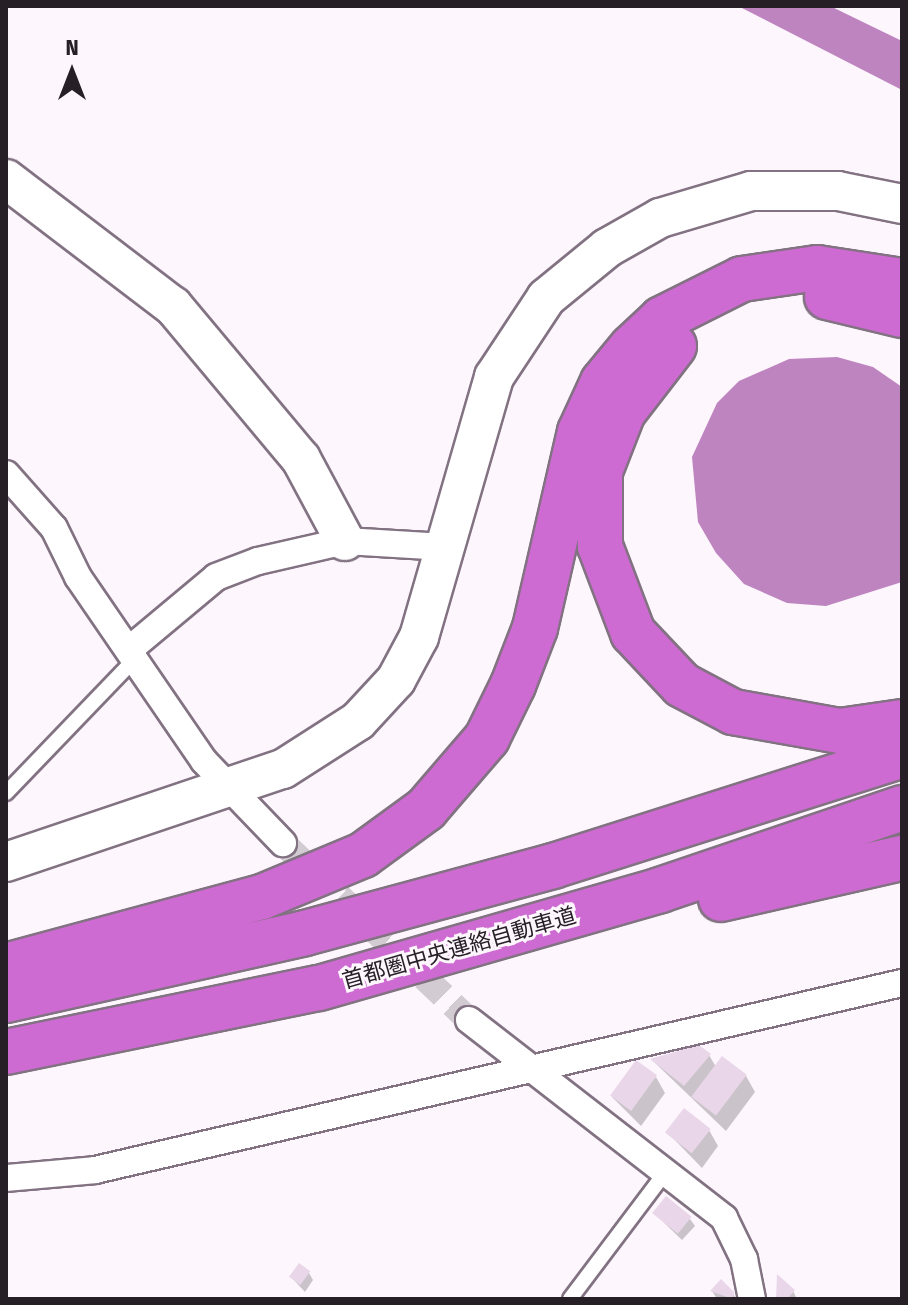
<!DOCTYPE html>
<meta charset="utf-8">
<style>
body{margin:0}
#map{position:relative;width:908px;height:1305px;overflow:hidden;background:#fdf6fd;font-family:"Fira Sans Condensed","Noto Sans JP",sans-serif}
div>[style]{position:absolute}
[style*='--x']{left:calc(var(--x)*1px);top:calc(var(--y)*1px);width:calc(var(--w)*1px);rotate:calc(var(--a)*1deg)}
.water>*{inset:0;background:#be84c0}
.shadow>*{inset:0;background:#0003}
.building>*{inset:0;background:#e9d7e9;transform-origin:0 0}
.street-tunnel>*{height:26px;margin-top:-13px;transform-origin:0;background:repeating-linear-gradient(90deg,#d2cbd2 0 26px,transparent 0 39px)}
.roads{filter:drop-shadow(2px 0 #827282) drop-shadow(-2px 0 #827282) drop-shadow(0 2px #827282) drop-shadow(0 -2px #827282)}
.lane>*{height:14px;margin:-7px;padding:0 7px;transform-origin:7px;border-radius:7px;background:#fff}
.street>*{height:26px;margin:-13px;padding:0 13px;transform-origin:13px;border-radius:13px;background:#fff}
.secondary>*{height:38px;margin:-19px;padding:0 19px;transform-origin:19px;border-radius:19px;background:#fff}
.highway>*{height:44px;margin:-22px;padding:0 22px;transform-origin:22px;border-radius:22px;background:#ce6bd2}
span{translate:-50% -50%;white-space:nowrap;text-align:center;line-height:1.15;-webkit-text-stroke:6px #fdf6fd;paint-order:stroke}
.street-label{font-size:22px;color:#262026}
.frame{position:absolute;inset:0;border:8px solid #262026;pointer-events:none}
.north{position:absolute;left:32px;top:32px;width:80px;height:80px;-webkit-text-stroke:6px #fdf6fd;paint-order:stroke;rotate:0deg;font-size:22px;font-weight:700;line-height:32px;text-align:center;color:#262026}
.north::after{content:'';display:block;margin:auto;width:28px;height:36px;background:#262026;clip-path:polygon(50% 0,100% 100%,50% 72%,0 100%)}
</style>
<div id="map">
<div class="water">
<i style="clip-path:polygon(738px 6px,830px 6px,902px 41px,902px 90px)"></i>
<i style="clip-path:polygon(837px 357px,873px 367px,902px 387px,902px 582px,826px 606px,787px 603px,744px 584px,716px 553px,698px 522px,692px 457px,717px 403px,739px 381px,789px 359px)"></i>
</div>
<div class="shadow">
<i style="clip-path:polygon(709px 1055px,716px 1067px,746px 1076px,755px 1092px,726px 1131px,653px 1061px)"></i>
<i style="clip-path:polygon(656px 1077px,665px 1093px,641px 1126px,612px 1097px)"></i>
<i style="clip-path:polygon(709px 1130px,718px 1146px,702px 1168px,667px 1132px)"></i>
<i style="clip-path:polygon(654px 1213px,690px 1219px,695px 1226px,682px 1240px)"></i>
<i style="clip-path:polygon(309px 1273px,313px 1280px,305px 1292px,291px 1277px)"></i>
<i style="clip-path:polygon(777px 1276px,793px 1291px,797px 1299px,778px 1299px)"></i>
<i style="clip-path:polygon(712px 1291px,733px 1293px,736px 1299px,717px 1299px)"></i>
</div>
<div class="building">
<i style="clip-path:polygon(699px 1045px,711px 1054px,684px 1086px,650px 1059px)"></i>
<i style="left:722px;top:1056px;width:31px;height:51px;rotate:37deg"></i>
<i style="left:636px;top:1060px;width:26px;height:44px;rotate:36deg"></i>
<i style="left:684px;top:1108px;width:34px;height:31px;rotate:38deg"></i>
<i style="left:666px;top:1196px;width:33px;height:22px;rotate:39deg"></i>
<i style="left:299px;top:1263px;width:14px;height:17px;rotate:36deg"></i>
<i style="clip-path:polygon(777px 1274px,795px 1290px,787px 1299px,776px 1299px)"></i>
<i style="clip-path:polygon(721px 1279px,734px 1292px,733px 1299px,710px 1291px)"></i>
</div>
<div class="street-tunnel">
<i style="--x:283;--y:843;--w:257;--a:43.6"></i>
</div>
<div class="roads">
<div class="lane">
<i style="--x:6;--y:793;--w:187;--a:-46.1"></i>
<i style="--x:570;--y:1299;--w:163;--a:-53"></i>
</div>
<div class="street">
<i style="--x:6;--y:474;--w:72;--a:48.4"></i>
<i style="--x:54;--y:528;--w:55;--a:63.9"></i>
<i style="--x:78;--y:577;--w:223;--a:55.6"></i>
<i style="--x:204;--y:761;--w:114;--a:46.1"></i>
<i style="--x:130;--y:649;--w:112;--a:-39.9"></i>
<i style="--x:216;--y:577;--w:45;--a:-20.9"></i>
<i style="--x:258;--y:561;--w:89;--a:-12.9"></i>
<i style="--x:345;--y:541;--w:100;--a:3.4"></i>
<i style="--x:469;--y:1020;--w:323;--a:37.8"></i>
<i style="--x:724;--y:1218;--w:46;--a:64"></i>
<i style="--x:744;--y:1259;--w:41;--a:78.7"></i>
<i style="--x:6;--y:1178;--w:89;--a:-5.1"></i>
<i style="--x:95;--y:1170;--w:828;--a:-13.05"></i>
</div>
<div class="secondary">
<i style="--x:6;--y:179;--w:210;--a:37.3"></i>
<i style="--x:173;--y:306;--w:199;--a:50.1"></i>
<i style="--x:301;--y:459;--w:93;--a:61.8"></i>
<i style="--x:6;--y:862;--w:292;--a:-18.6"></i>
<i style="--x:283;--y:769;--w:89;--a:-32.6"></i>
<i style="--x:358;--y:721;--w:56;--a:-47.2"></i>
<i style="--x:396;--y:680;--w:49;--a:-61.9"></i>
<i style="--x:419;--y:637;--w:271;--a:-73.9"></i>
<i style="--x:494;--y:377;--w:95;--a:-56.6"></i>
<i style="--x:546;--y:298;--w:79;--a:-39.3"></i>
<i style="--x:607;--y:248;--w:61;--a:-29.5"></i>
<i style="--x:660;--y:218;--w:95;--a:-16.5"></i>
<i style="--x:751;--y:191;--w:87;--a:0"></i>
<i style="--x:838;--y:191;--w:65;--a:11.5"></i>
</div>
<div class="highway">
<i style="--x:827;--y:297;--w:77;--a:13.5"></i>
<i style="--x:674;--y:346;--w:83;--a:127.7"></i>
<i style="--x:623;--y:412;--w:63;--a:111.3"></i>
<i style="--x:600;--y:471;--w:75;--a:90"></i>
<i style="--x:600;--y:546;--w:93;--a:69.2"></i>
<i style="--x:633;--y:633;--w:71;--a:46.7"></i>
<i style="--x:682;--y:685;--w:58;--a:27.9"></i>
<i style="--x:733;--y:712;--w:109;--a:10.1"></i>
<i style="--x:840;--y:731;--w:63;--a:-8.3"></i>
<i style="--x:721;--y:899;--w:186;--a:-12.8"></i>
<i style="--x:6;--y:966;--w:265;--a:-15.1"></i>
<i style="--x:262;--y:897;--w:109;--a:-22.6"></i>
<i style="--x:363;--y:855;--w:78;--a:-36.1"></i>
<i style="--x:426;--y:809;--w:94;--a:-49.3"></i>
<i style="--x:487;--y:738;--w:59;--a:-63.9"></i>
<i style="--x:513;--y:685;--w:61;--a:-68.9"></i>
<i style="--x:535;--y:628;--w:201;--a:-77.1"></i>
<i style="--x:580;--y:432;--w:55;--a:-65.3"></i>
<i style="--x:603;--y:382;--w:45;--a:-50.4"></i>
<i style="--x:632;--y:347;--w:41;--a:-43"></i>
<i style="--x:662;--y:319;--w:89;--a:-26.6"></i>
<i style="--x:742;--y:279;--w:76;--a:-8.3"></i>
<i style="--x:817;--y:268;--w:86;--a:8.7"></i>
<i style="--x:6;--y:1000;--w:306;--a:-12.6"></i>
<i style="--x:305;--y:933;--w:257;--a:-15.1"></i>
<i style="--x:553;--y:866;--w:366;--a:-17.6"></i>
<i style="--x:6;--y:1052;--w:319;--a:-11.6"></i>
<i style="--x:319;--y:988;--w:355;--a:-16"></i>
<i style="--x:660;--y:890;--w:256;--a:-18.7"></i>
</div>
</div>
<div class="street-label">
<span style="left:459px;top:948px;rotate:-16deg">首都圏中央連絡自動車道</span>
</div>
<div class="frame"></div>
<div class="north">N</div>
</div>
